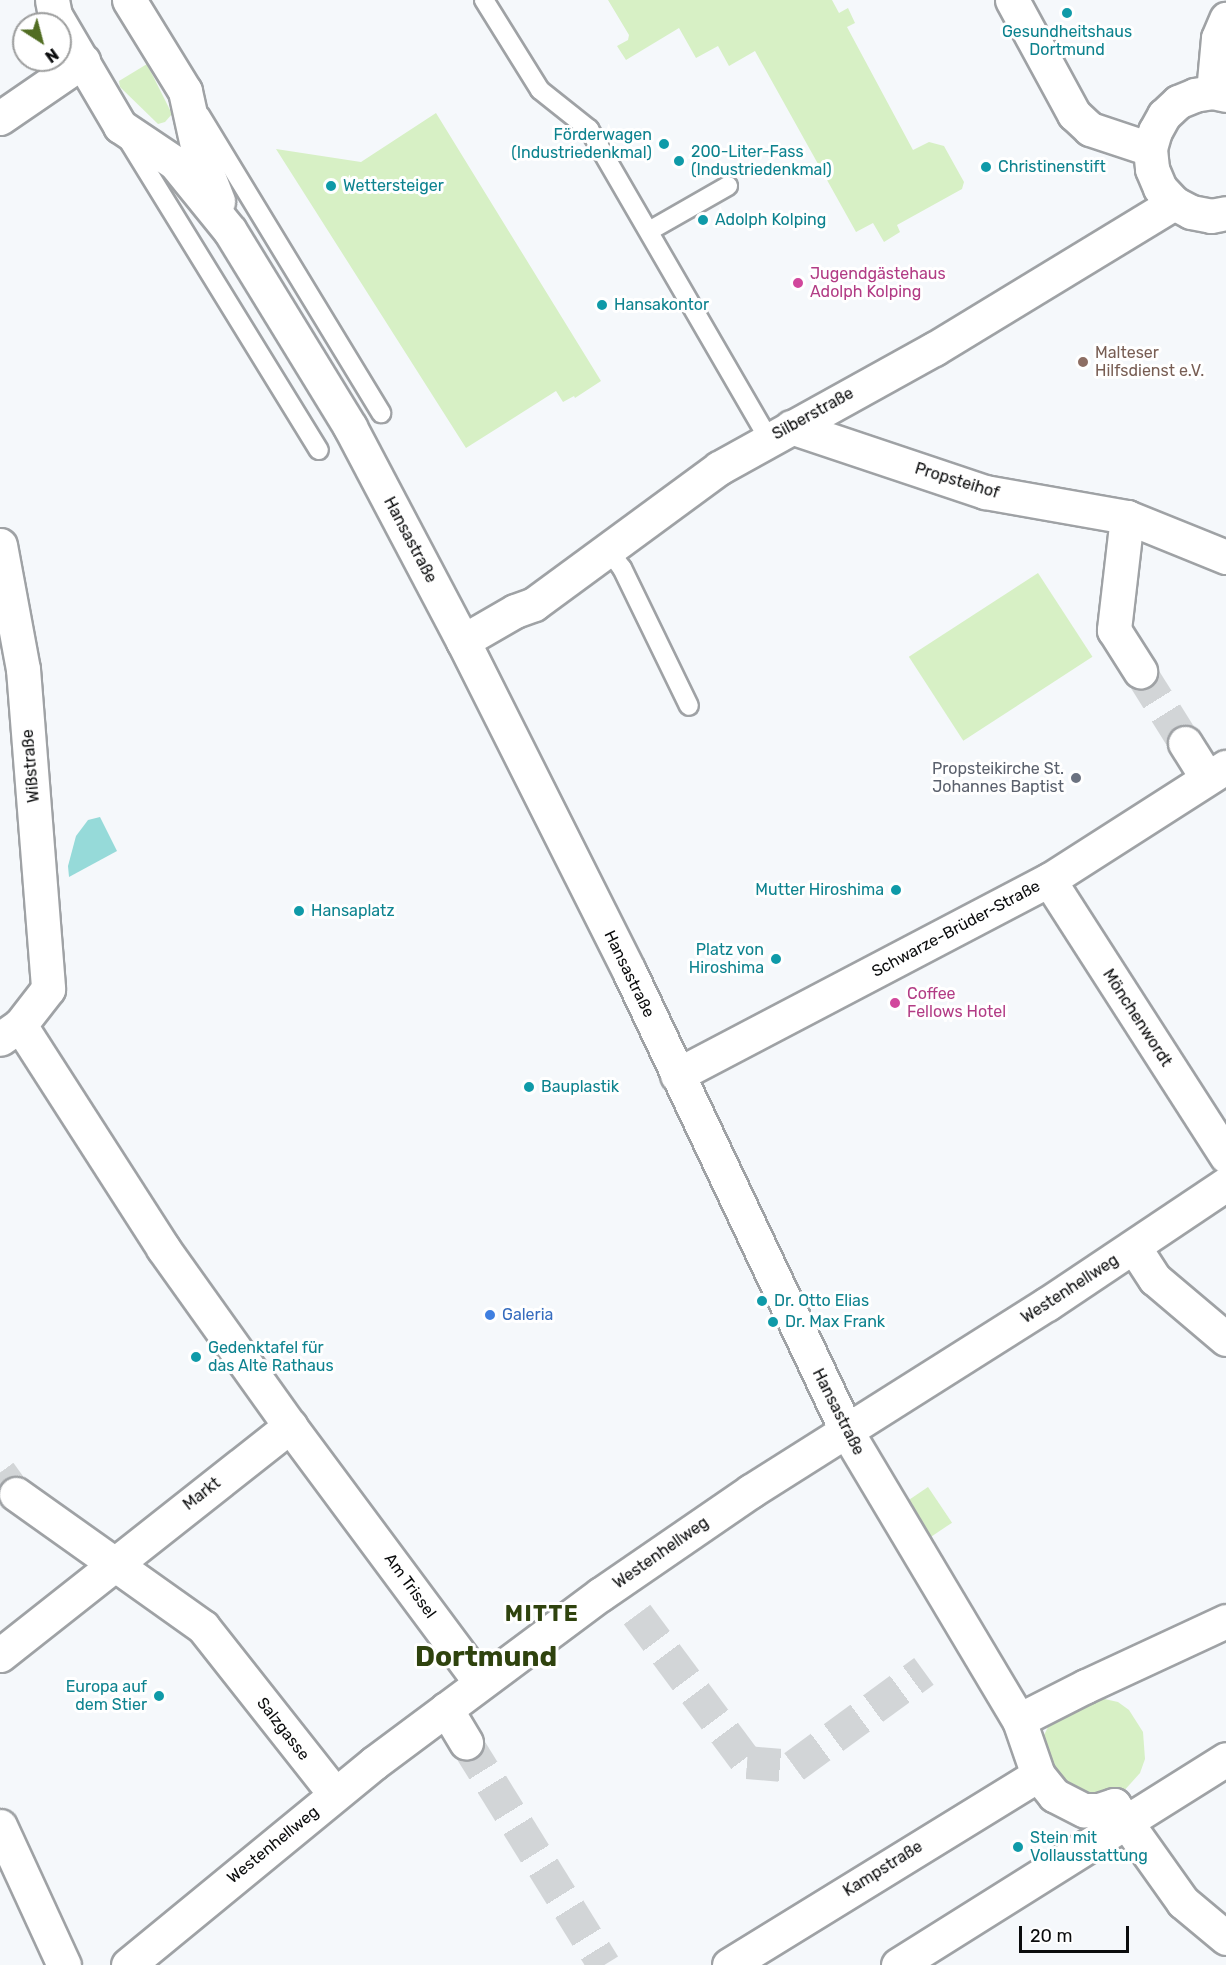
<!DOCTYPE html>
<meta charset="utf-8">
<style>
body{margin:0}
#map{position:relative;width:1226px;height:1965px;overflow:hidden;background:#f5f8fb;font-family:Rubik,sans-serif}
div>[style]{position:absolute}
[style*='--x']{left:calc(var(--x)*1px);top:calc(var(--y)*1px);width:calc(var(--w)*1px);rotate:calc(var(--a)*1deg)}
.green>*{inset:0;background:#d7f0c5;transform-origin:0 0}
.water>*{inset:0;background:#96dad9}
.street-tunnel>*{height:33px;margin-top:-16.5px;transform-origin:0;background:repeating-linear-gradient(90deg,#d2d5d7 0 33px,transparent 0 49px)}
.roads{filter:drop-shadow(2px 0 #9fa2a5) drop-shadow(-2px 0 #9fa2a5) drop-shadow(0 2px #9fa2a5) drop-shadow(0 -2px #9fa2a5)}
.lane>*{height:18px;margin:-9px;padding:0 9px;transform-origin:9px;border-radius:9px;background:#fff}
.street>*{height:33px;margin:-16.5px;padding:0 16.5px;transform-origin:16.5px;border-radius:16.5px;background:#fff}
.dots>*{width:16px;height:16px;translate:-50% -50%;box-sizing:border-box;border:3px solid #fff;border-radius:50%}
span{translate:-50% -50%;white-space:nowrap;text-align:center;line-height:1.15;-webkit-text-stroke:6px #fff;paint-order:stroke}
.culture-label{font-size:16px;color:#0d838f}
.right{translate:-100% -50%;text-align:right}
.left{translate:0 -50%;text-align:left}
.hotel-label{font-size:16px;color:#b23c85}
.education-label{font-size:16px;color:#785e54}
.street-label{font-size:16px;color:#0b0c0d}
.worship-label{font-size:16px;color:#5b616d}
.shop-label{font-size:16px;color:#366cbe}
.district-label{font-size:22px;color:#2f430e;font-weight:700;letter-spacing:1.5px}
.town-label{font-size:28px;color:#2f430e;font-weight:700}
.north{position:absolute;left:12px;top:12px;width:60px;height:60px;box-sizing:border-box;background:#fff;border:2px solid #9d9e9e;border-radius:50%;rotate:144deg;font-size:16px;font-weight:700;line-height:24px;text-align:center;color:#0b0c0d}
.north::after{content:'';display:block;margin:auto;width:21px;height:27px;background:#516d22;clip-path:polygon(50% 0,100% 100%,50% 72%,0 100%)}
.scale{position:absolute;left:1019px;top:1926px;width:110px;height:27px;box-sizing:border-box;border:3px solid #0b0c0d;border-top:0;padding-left:8px;font-size:18px;line-height:21px;white-space:nowrap;color:#0b0c0d;-webkit-text-stroke:4px #fff;paint-order:stroke}
</style>
<div id="map">
<div class="green">
<i style="clip-path:polygon(608px 0,832px 0,839px 13px,848px 8px,855px 23px,847px 27px,913px 150px,929px 142px,944px 146px,964px 182px,962px 189px,897px 225px,900px 232px,884px 242px,873px 223px,856px 232px,755px 51px,729px 66px,718px 46px,696px 58px,679px 28px,626px 60px,617px 46px,628px 40px,629px 35px)"></i>
<i style="clip-path:polygon(147px 64px,172px 114px,165px 122px,158px 124px,120px 87px,119px 81px)"></i>
<i style="clip-path:polygon(436px 113px,601px 381px,575px 398px,574px 396px,563px 402px,556px 391px,466px 448px,276px 149px,361px 162px)"></i>
<i style="left:1038px;top:573px;width:100px;height:154px;rotate:57deg"></i>
<i style="left:928px;top:1487px;width:43px;height:45px;rotate:56deg"></i>
<i style="clip-path:polygon(1091px 1696px,1118px 1702px,1129px 1710px,1143px 1732px,1145px 1759px,1140px 1773px,1122px 1793px,1070px 1795px,1042px 1751px,1043px 1737px,1055px 1713px)"></i>
</div>
<div class="water">
<i style="clip-path:polygon(100px 817px,117px 851px,69px 877px,68px 866px,76px 836px,88px 820px)"></i>
</div>
<div class="street-tunnel">
<i style="--x:1140;--y:671;--w:85;--a:58"></i>
<i style="--x:0;--y:1472;--w:27;--a:54"></i>
<i style="--x:637;--y:1614;--w:184;--a:53.4"></i>
<i style="--x:747;--y:1762;--w:47;--a:4.9"></i>
<i style="--x:794;--y:1766;--w:161;--a:-36.2"></i>
<i style="--x:466;--y:1742;--w:262;--a:58.2"></i>
</div>
<div class="roads">
<div class="lane">
<i style="--x:484;--y:0;--w:106;--a:58.1"></i>
<i style="--x:540;--y:90;--w:63;--a:38.5"></i>
<i style="--x:589;--y:129;--w:358;--a:59.9"></i>
<i style="--x:200;--y:115;--w:349;--a:58.7"></i>
<i style="--x:128;--y:140;--w:364;--a:58.4"></i>
<i style="--x:649;--y:231;--w:91;--a:-29.7"></i>
<i style="--x:608;--y:549;--w:24;--a:54"></i>
<i style="--x:622;--y:568;--w:153;--a:64.1"></i>
</div>
<div class="street">
<i style="--x:52;--y:0;--w:15;--a:79"></i>
<i style="--x:55;--y:15;--w:129;--a:59.6"></i>
<i style="--x:120;--y:126;--w:66;--a:33.9"></i>
<i style="--x:175;--y:163;--w:87;--a:51"></i>
<i style="--x:230;--y:231;--w:230;--a:58.5"></i>
<i style="--x:350;--y:427;--w:242;--a:62.2"></i>
<i style="--x:463;--y:641;--w:369;--a:63.3"></i>
<i style="--x:629;--y:971;--w:510;--a:64.69"></i>
<i style="--x:847;--y:1432;--w:335;--a:59.2"></i>
<i style="--x:1019;--y:1720;--w:58;--a:70.9"></i>
<i style="--x:1038;--y:1775;--w:26;--a:51"></i>
<i style="--x:1054;--y:1795;--w:34;--a:27"></i>
<i style="--x:1084;--y:1810;--w:15;--a:0"></i>
<i style="--x:1099;--y:1810;--w:16;--a:-18"></i>
<i style="--x:1114;--y:1805;--w:119;--a:54.6"></i>
<i style="--x:1183;--y:1902;--w:56;--a:39.9"></i>
<i style="--x:129;--y:0;--w:107;--a:58.4"></i>
<i style="--x:185;--y:91;--w:60;--a:77.6"></i>
<i style="--x:198;--y:150;--w:55;--a:68.6"></i>
<i style="--x:1012;--y:0;--w:130;--a:61.5"></i>
<i style="--x:1074;--y:114;--w:22;--a:43"></i>
<i style="--x:1090;--y:129;--w:63;--a:18.4"></i>
<i style="--x:1213;--y:92;--w:54;--a:-84.7"></i>
<i style="--x:1218;--y:38;--w:21;--a:-67"></i>
<i style="--x:1226;--y:95;--w:13;--a:-167"></i>
<i style="--x:1213;--y:92;--w:18;--a:171"></i>
<i style="--x:1195;--y:95;--w:18;--a:158"></i>
<i style="--x:1178;--y:102;--w:19;--a:137"></i>
<i style="--x:1164;--y:115;--w:18;--a:119"></i>
<i style="--x:1155;--y:131;--w:19;--a:106"></i>
<i style="--x:1150;--y:149;--w:20;--a:84"></i>
<i style="--x:1152;--y:169;--w:21;--a:67"></i>
<i style="--x:1160;--y:188;--w:21;--a:47"></i>
<i style="--x:1174;--y:203;--w:19;--a:28"></i>
<i style="--x:1191;--y:212;--w:20;--a:11"></i>
<i style="--x:1211;--y:216;--w:15;--a:-11"></i>
<i style="--x:0;--y:118;--w:101;--a:-34.5"></i>
<i style="--x:791;--y:427;--w:205;--a:18.5"></i>
<i style="--x:985;--y:492;--w:144;--a:10"></i>
<i style="--x:1127;--y:517;--w:107;--a:22"></i>
<i style="--x:1127;--y:517;--w:114;--a:96.6"></i>
<i style="--x:1114;--y:630;--w:49;--a:57.6"></i>
<i style="--x:0;--y:545;--w:126;--a:79.5"></i>
<i style="--x:23;--y:669;--w:321;--a:85.5"></i>
<i style="--x:48;--y:989;--w:46;--a:127.9"></i>
<i style="--x:20;--y:1025;--w:24;--a:145"></i>
<i style="--x:463;--y:641;--w:60;--a:-30"></i>
<i style="--x:515;--y:611;--w:20;--a:-20"></i>
<i style="--x:534;--y:604;--w:230;--a:-36.3"></i>
<i style="--x:719;--y:468;--w:246;--a:-29"></i>
<i style="--x:934;--y:349;--w:281;--a:-31.3"></i>
<i style="--x:1185;--y:743;--w:41;--a:57.8"></i>
<i style="--x:1049;--y:880;--w:328;--a:57.3"></i>
<i style="--x:20;--y:1025;--w:265;--a:57.3"></i>
<i style="--x:163;--y:1248;--w:219;--a:54.5"></i>
<i style="--x:677;--y:1075;--w:420;--a:-27.7"></i>
<i style="--x:1049;--y:880;--w:210;--a:-32.6"></i>
<i style="--x:1134;--y:1247;--w:38;--a:57"></i>
<i style="--x:1155;--y:1279;--w:93;--a:40.2"></i>
<i style="--x:16;--y:1494;--w:229;--a:35.4"></i>
<i style="--x:203;--y:1627;--w:213;--a:51.7"></i>
<i style="--x:0;--y:1655;--w:370;--a:-38.3"></i>
<i style="--x:290;--y:1426;--w:319;--a:53.4"></i>
<i style="--x:446;--y:1709;--w:39;--a:59"></i>
<i style="--x:1019;--y:1720;--w:75;--a:-26.9"></i>
<i style="--x:1086;--y:1686;--w:154;--a:-24.9"></i>
<i style="--x:0;--y:1826;--w:153;--a:65.3"></i>
<i style="--x:128;--y:1965;--w:318;--a:-39.4"></i>
<i style="--x:374;--y:1763;--w:283;--a:-36.7"></i>
<i style="--x:601;--y:1594;--w:182;--a:-34.5"></i>
<i style="--x:751;--y:1491;--w:350;--a:-32.3"></i>
<i style="--x:1047;--y:1304;--w:216;--a:-33.8"></i>
<i style="--x:729;--y:1965;--w:363;--a:-31.6"></i>
<i style="--x:898;--y:1965;--w:387;--a:-32.1"></i>
</div>
</div>
<div class="dots">
<i style="left:1067px;top:13px;background:#0f9aa8"></i>
<i style="left:664px;top:144px;background:#0f9aa8"></i>
<i style="left:679px;top:161px;background:#0f9aa8"></i>
<i style="left:986px;top:167px;background:#0f9aa8"></i>
<i style="left:331px;top:186px;background:#0f9aa8"></i>
<i style="left:703px;top:220px;background:#0f9aa8"></i>
<i style="left:798px;top:283px;background:#d1479c"></i>
<i style="left:602px;top:305px;background:#0f9aa8"></i>
<i style="left:1083px;top:362px;background:#8d6e63"></i>
<i style="left:1076px;top:778px;background:#6b7280"></i>
<i style="left:896px;top:890px;background:#0f9aa8"></i>
<i style="left:299px;top:911px;background:#0f9aa8"></i>
<i style="left:776px;top:959px;background:#0f9aa8"></i>
<i style="left:895px;top:1003px;background:#d1479c"></i>
<i style="left:529px;top:1087px;background:#0f9aa8"></i>
<i style="left:762px;top:1301px;background:#0f9aa8"></i>
<i style="left:490px;top:1315px;background:#3f7fe0"></i>
<i style="left:773px;top:1322px;background:#0f9aa8"></i>
<i style="left:196px;top:1357px;background:#0f9aa8"></i>
<i style="left:159px;top:1696px;background:#0f9aa8"></i>
<i style="left:1018px;top:1847px;background:#0f9aa8"></i>
</div>
<div class="culture-label">
<span style="left:1067px;top:41px">Gesundheitshaus<br>Dortmund</span>
<span class="right" style="left:652px;top:144px">Förderwagen<br>(Industriedenkmal)</span>
<span class="left" style="left:691px;top:161px">200-Liter-Fass<br>(Industriedenkmal)</span>
<span class="left" style="left:998px;top:167px">Christinenstift</span>
<span class="left" style="left:343px;top:186px">Wettersteiger</span>
<span class="left" style="left:715px;top:220px">Adolph Kolping</span>
<span class="left" style="left:614px;top:305px">Hansakontor</span>
<span class="right" style="left:884px;top:890px">Mutter Hiroshima</span>
<span class="left" style="left:311px;top:911px">Hansaplatz</span>
<span class="right" style="left:764px;top:959px">Platz von<br>Hiroshima</span>
<span class="left" style="left:541px;top:1087px">Bauplastik</span>
<span class="left" style="left:774px;top:1301px">Dr. Otto Elias</span>
<span class="left" style="left:785px;top:1322px">Dr. Max Frank</span>
<span class="left" style="left:208px;top:1357px">Gedenktafel für<br>das Alte Rathaus</span>
<span class="right" style="left:147px;top:1696px">Europa auf<br>dem Stier</span>
<span class="left" style="left:1030px;top:1847px">Stein mit<br>Vollausstattung</span>
</div>
<div class="hotel-label">
<span class="left" style="left:810px;top:283px">Jugendgästehaus<br>Adolph Kolping</span>
<span class="left" style="left:907px;top:1003px">Coffee<br>Fellows Hotel</span>
</div>
<div class="education-label">
<span class="left" style="left:1095px;top:362px">Malteser<br>Hilfsdienst e.V.</span>
</div>
<div class="street-label">
<span style="left:813px;top:414px;rotate:-29deg">Silberstraße</span>
<span style="left:957px;top:481px;rotate:17deg">Propsteihof</span>
<span style="left:410px;top:540px;rotate:62deg">Hansastraße</span>
<span style="left:31px;top:766px;rotate:-95deg">Wißstraße</span>
<span style="left:956px;top:929px;rotate:-28deg">Schwarze-Brüder-Straße</span>
<span style="left:629px;top:974px;rotate:64deg">Hansastraße</span>
<span style="left:1137px;top:1018px;rotate:57deg">Mönchenwordt</span>
<span style="left:1070px;top:1289px;rotate:-33deg">Westenhellweg</span>
<span style="left:838px;top:1412px;rotate:63deg">Hansastraße</span>
<span style="left:202px;top:1494px;rotate:-38deg">Markt</span>
<span style="left:661px;top:1553px;rotate:-35deg">Westenhellweg</span>
<span style="left:410px;top:1586px;rotate:54deg">Am Trissel</span>
<span style="left:283px;top:1729px;rotate:52deg">Salzgasse</span>
<span style="left:273px;top:1845px;rotate:-39deg">Westenhellweg</span>
<span style="left:883px;top:1869px;rotate:-32deg">Kampstraße</span>
</div>
<div class="worship-label">
<span class="right" style="left:1064px;top:778px">Propsteikirche St.<br>Johannes Baptist</span>
</div>
<div class="shop-label">
<span class="left" style="left:502px;top:1315px">Galeria</span>
</div>
<div class="district-label">
<span style="left:542px;top:1614px">MITTE</span>
</div>
<div class="town-label">
<span style="left:486px;top:1657px">Dortmund</span>
</div>
<div class="north">N</div>
<div class="scale">20 m</div>
</div>
